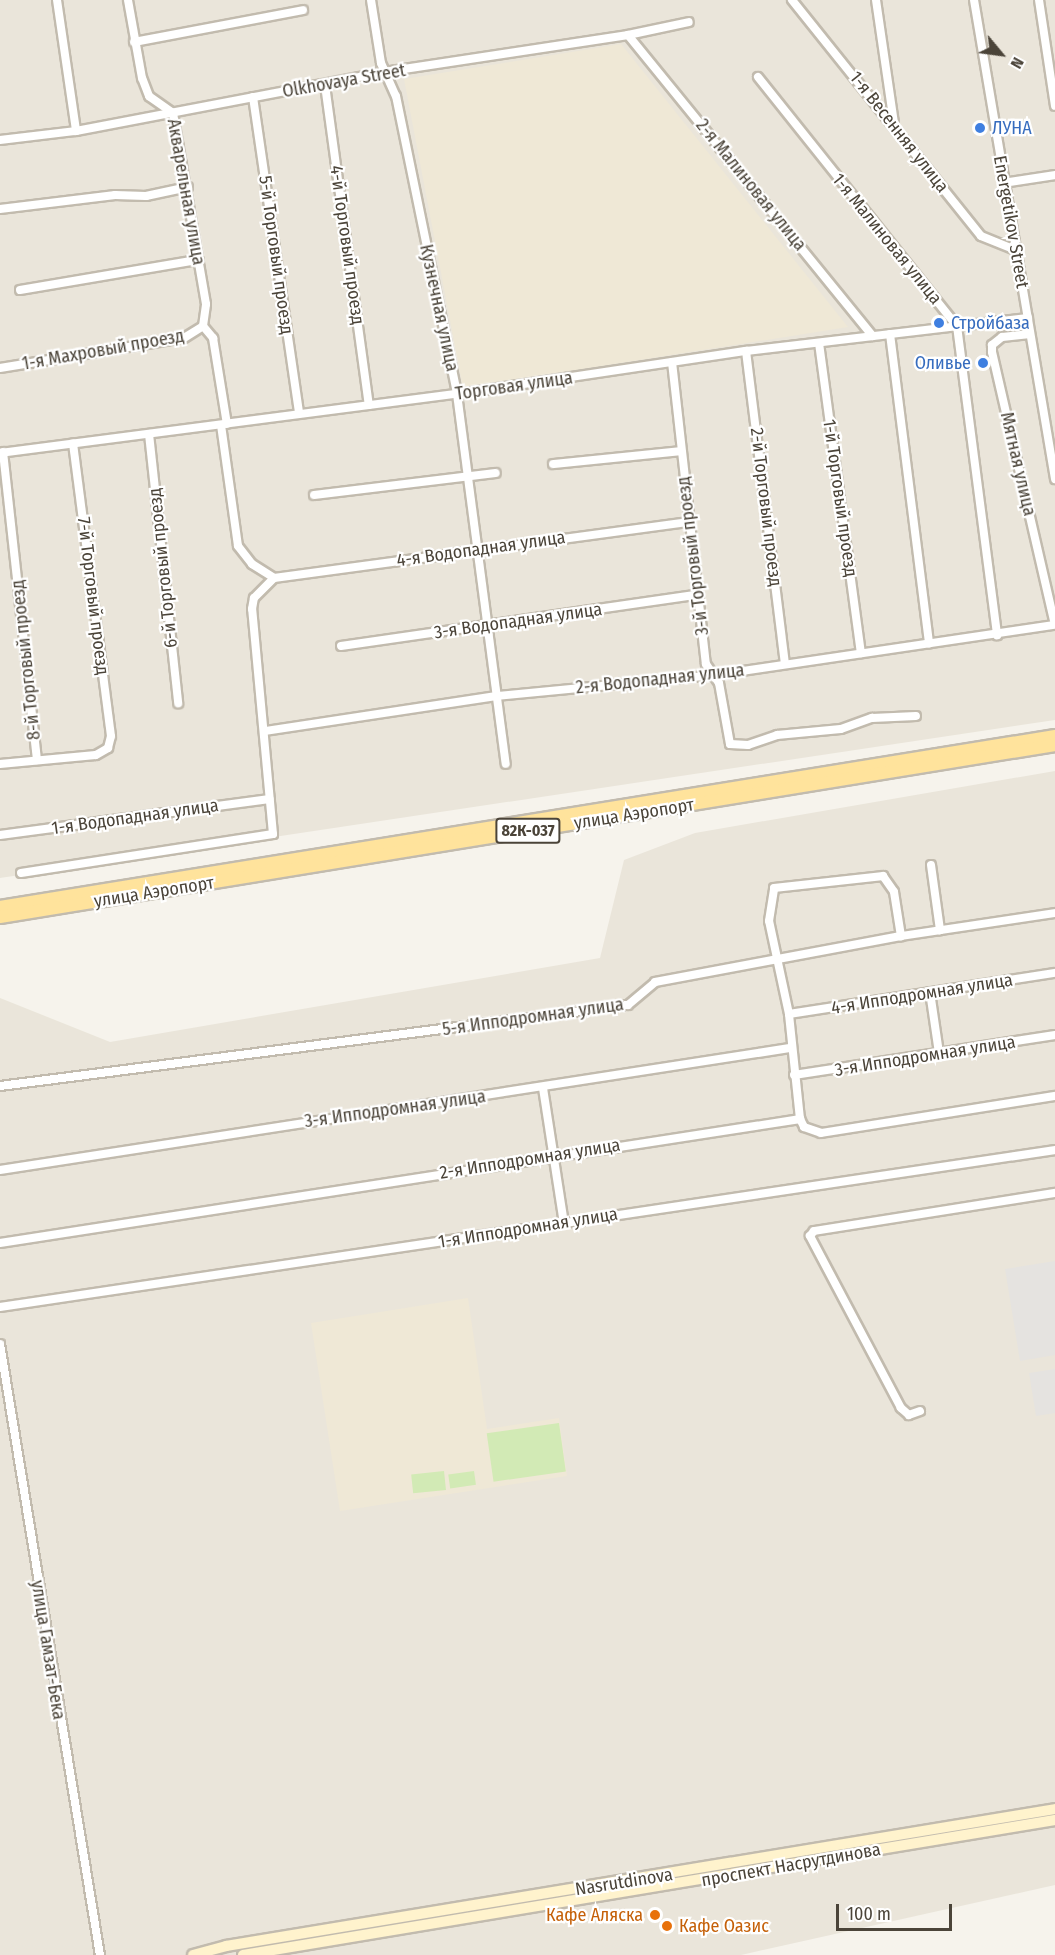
<!DOCTYPE html>
<meta charset="utf-8">
<style>
body{margin:0}
#map{position:relative;width:1055px;height:1955px;overflow:hidden;background:#f6f3ec;font-family:"Fira Sans Condensed",sans-serif}
div>[style]{position:absolute}
[style*='--x']{left:calc(var(--x)*1px);top:calc(var(--y)*1px);width:calc(var(--w)*1px);rotate:calc(var(--a)*1deg)}
.residential>*{inset:0;background:#eae5da}
.education>*{inset:0;background:#efe8d6}
.green>*{inset:0;background:#d2eab5;transform-origin:0 0}
.parking>*{inset:0;background:#e5e3e0}
.roads{filter:drop-shadow(2px 0 #c2bbae) drop-shadow(-2px 0 #c2bbae) drop-shadow(0 2px #c2bbae) drop-shadow(0 -2px #c2bbae)}
.minor>*{height:8px;margin:-4px;padding:0 4px;transform-origin:4px;border-radius:4px;background:#fff}
.secondary>*{height:10px;margin:-5px;padding:0 5px;transform-origin:5px;border-radius:5px;background:#fff3cd}
.primary>*{height:12px;margin:-6px;padding:0 6px;transform-origin:6px;border-radius:6px;background:#ffe39c}
.dots>*{width:16px;height:16px;translate:-50% -50%;box-sizing:border-box;border:3px solid #fff;border-radius:50%}
span{translate:-50% -50%;white-space:nowrap;text-align:center;line-height:1.15;-webkit-text-stroke:4.5px #fff;paint-order:stroke}
.shield-label span{padding:2px 4px;background:#fff;border:2px solid;border-radius:4px;-webkit-text-stroke-width:0}
.shield-label{font-size:16px;color:#4b4439;font-weight:700}
.street-label{font-size:18px;color:#4b4439}
.shop-label{font-size:18px;color:#366cbe}
.left{translate:0 -50%;text-align:left}
.right{translate:-100% -50%;text-align:right}
.food-label{font-size:18px;color:#c56008}
.north{position:absolute;left:971px;top:24px;width:60px;height:60px;-webkit-text-stroke:4px #fff;paint-order:stroke;rotate:119deg;font-size:16px;font-weight:700;line-height:24px;text-align:center;color:#4b4439}
.north::after{content:'';display:block;margin:auto;width:21px;height:27px;background:#4b4439;clip-path:polygon(50% 0,100% 100%,50% 72%,0 100%)}
.scale{position:absolute;left:836px;top:1904px;width:116px;height:27px;box-sizing:border-box;border:3px solid #4b4439;border-top:0;padding-left:8px;font-size:18px;line-height:21px;white-space:nowrap;color:#4b4439;-webkit-text-stroke:4px #fff;paint-order:stroke}
</style>
<div id="map">
<div class="residential">
<i style="clip-path:polygon(0 0,1055px 0,1055px 720px,0 878px)"></i>
<i style="clip-path:polygon(1055px 771px,1055px 1885px,741px 1955px,0 1955px,0 998px,110px 1042px,600px 958px,624px 860px,695px 833px)"></i>
</div>
<div class="education">
<i style="clip-path:polygon(621px 44px,848px 327px,463px 388px,404px 79px)"></i>
<i style="clip-path:polygon(468px 1298px,487px 1429px,559px 1418px,567px 1476px,340px 1511px,311px 1323px)"></i>
</div>
<div class="green">
<i style="left:559px;top:1423px;width:49px;height:73px;rotate:82deg"></i>
<i style="left:444px;top:1471px;width:19px;height:33px;rotate:84deg"></i>
<i style="left:474px;top:1471px;width:14px;height:26px;rotate:82deg"></i>
</div>
<div class="parking">
<i style="clip-path:polygon(1055px 1261px,1055px 1355px,1020px 1361px,1005px 1269px)"></i>
<i style="clip-path:polygon(1055px 1369px,1055px 1413px,1036px 1416px,1029px 1373px)"></i>
</div>
<div class="roads">
<div class="minor">
<i style="--x:57;--y:0;--w:132;--a:81.7"></i>
<i style="--x:371;--y:0;--w:64;--a:81"></i>
<i style="--x:381;--y:63;--w:36;--a:66"></i>
<i style="--x:396;--y:96;--w:304;--a:78.4"></i>
<i style="--x:457;--y:394;--w:373;--a:82.5"></i>
<i style="--x:792;--y:0;--w:302;--a:51.3"></i>
<i style="--x:981;--y:236;--w:35;--a:22"></i>
<i style="--x:876;--y:0;--w:124;--a:81.7"></i>
<i style="--x:974;--y:0;--w:486;--a:80.4"></i>
<i style="--x:1039;--y:0;--w:107;--a:81.4"></i>
<i style="--x:628;--y:35;--w:388;--a:50.9"></i>
<i style="--x:134;--y:42;--w:172;--a:-10.7"></i>
<i style="--x:758;--y:77;--w:319;--a:51.4"></i>
<i style="--x:957;--y:326;--w:312;--a:82.6"></i>
<i style="--x:325;--y:85;--w:323;--a:82.2"></i>
<i style="--x:253;--y:97;--w:319;--a:81.7"></i>
<i style="--x:0;--y:140;--w:77;--a:-6.8"></i>
<i style="--x:76;--y:131;--w:314;--a:-10.8"></i>
<i style="--x:384;--y:72;--w:247;--a:-8.6"></i>
<i style="--x:628;--y:35;--w:62;--a:-12"></i>
<i style="--x:1003;--y:183;--w:53;--a:-8.7"></i>
<i style="--x:0;--y:209;--w:116;--a:-6.9"></i>
<i style="--x:115;--y:195;--w:31;--a:2"></i>
<i style="--x:146;--y:196;--w:43;--a:-12.1"></i>
<i style="--x:20;--y:290;--w:181;--a:-9.6"></i>
<i style="--x:203;--y:326;--w:16;--a:50"></i>
<i style="--x:213;--y:338;--w:87;--a:80.8"></i>
<i style="--x:890;--y:334;--w:312;--a:82.8"></i>
<i style="--x:1030;--y:334;--w:28;--a:174"></i>
<i style="--x:1002;--y:337;--w:13;--a:141"></i>
<i style="--x:992;--y:345;--w:7;--a:90"></i>
<i style="--x:992;--y:352;--w:279;--a:77"></i>
<i style="--x:819;--y:343;--w:313;--a:82.3"></i>
<i style="--x:746;--y:351;--w:314;--a:82.9"></i>
<i style="--x:672;--y:362;--w:304;--a:83.6"></i>
<i style="--x:706;--y:664;--w:23;--a:56"></i>
<i style="--x:719;--y:683;--w:62;--a:79.8"></i>
<i style="--x:730;--y:744;--w:18;--a:3"></i>
<i style="--x:748;--y:745;--w:31;--a:-19"></i>
<i style="--x:777;--y:735;--w:64;--a:-5.4"></i>
<i style="--x:841;--y:729;--w:33;--a:-20"></i>
<i style="--x:872;--y:718;--w:44;--a:-2.6"></i>
<i style="--x:0;--y:368;--w:186;--a:-9.3"></i>
<i style="--x:184;--y:338;--w:22;--a:-32"></i>
<i style="--x:203;--y:326;--w:22;--a:-82"></i>
<i style="--x:206;--y:304;--w:194;--a:-99.8"></i>
<i style="--x:173;--y:113;--w:29;--a:-145"></i>
<i style="--x:149;--y:96;--w:19;--a:-111"></i>
<i style="--x:142;--y:78;--w:79;--a:-100.2"></i>
<i style="--x:221;--y:425;--w:122;--a:82"></i>
<i style="--x:238;--y:546;--w:23;--a:52"></i>
<i style="--x:252;--y:564;--w:26;--a:32"></i>
<i style="--x:149;--y:434;--w:271;--a:83.8"></i>
<i style="--x:3;--y:452;--w:310;--a:83.7"></i>
<i style="--x:0;--y:453;--w:461;--a:-7.4"></i>
<i style="--x:457;--y:394;--w:292;--a:-8.5"></i>
<i style="--x:746;--y:351;--w:284;--a:-6.7"></i>
<i style="--x:553;--y:464;--w:128;--a:-5.8"></i>
<i style="--x:314;--y:495;--w:183;--a:-6.9"></i>
<i style="--x:274;--y:578;--w:419;--a:-7.7"></i>
<i style="--x:341;--y:646;--w:359;--a:-8.2"></i>
<i style="--x:265;--y:731;--w:235;--a:-8.6"></i>
<i style="--x:497;--y:696;--w:219;--a:-5.5"></i>
<i style="--x:715;--y:675;--w:344;--a:-8.4"></i>
<i style="--x:0;--y:764;--w:96;--a:-5.4"></i>
<i style="--x:96;--y:755;--w:14;--a:-30"></i>
<i style="--x:108;--y:748;--w:12;--a:-76"></i>
<i style="--x:111;--y:736;--w:295;--a:-97.4"></i>
<i style="--x:0;--y:835;--w:272;--a:-7.6"></i>
<i style="--x:931;--y:865;--w:66;--a:82.1"></i>
<i style="--x:21;--y:873;--w:255;--a:-8.8"></i>
<i style="--x:273;--y:834;--w:226;--a:-95.3"></i>
<i style="--x:252;--y:609;--w:11;--a:-80"></i>
<i style="--x:254;--y:598;--w:28;--a:-45"></i>
<i style="--x:930;--y:992;--w:62;--a:81.6"></i>
<i style="--x:789;--y:1014;--w:269;--a:-8.8"></i>
<i style="--x:794;--y:1075;--w:264;--a:-8.7"></i>
<i style="--x:0;--y:1086;--w:633;--a:-7.35"></i>
<i style="--x:628;--y:1005;--w:35;--a:-40"></i>
<i style="--x:655;--y:982;--w:250;--a:-10.6"></i>
<i style="--x:901;--y:936;--w:156;--a:-8.5"></i>
<i style="--x:543;--y:1088;--w:137;--a:81.2"></i>
<i style="--x:800;--y:1119;--w:106;--a:-96"></i>
<i style="--x:789;--y:1014;--w:95;--a:-102.1"></i>
<i style="--x:769;--y:921;--w:33;--a:-81"></i>
<i style="--x:774;--y:888;--w:110;--a:-6.3"></i>
<i style="--x:883;--y:876;--w:19;--a:55"></i>
<i style="--x:894;--y:892;--w:45;--a:81"></i>
<i style="--x:0;--y:1170;--w:799;--a:-8.78"></i>
<i style="--x:0;--y:1243;--w:810;--a:-8.81"></i>
<i style="--x:800;--y:1119;--w:9;--a:63"></i>
<i style="--x:804;--y:1127;--w:18;--a:19"></i>
<i style="--x:821;--y:1133;--w:237;--a:-9"></i>
<i style="--x:0;--y:1307;--w:1067;--a:-8.46"></i>
<i style="--x:0;--y:1344;--w:619;--a:80.71"></i>
<i style="--x:920;--y:1411;--w:12;--a:160"></i>
<i style="--x:909;--y:1415;--w:11;--a:-139"></i>
<i style="--x:901;--y:1408;--w:195;--a:-117.9"></i>
<i style="--x:810;--y:1236;--w:6;--a:-51"></i>
<i style="--x:814;--y:1231;--w:244;--a:-9"></i>
</div>
<div class="secondary">
<i style="--x:193;--y:1955;--w:34;--a:-15"></i>
<i style="--x:226;--y:1946;--w:840;--a:-9.38"></i>
<i style="--x:243;--y:1955;--w:823;--a:-9.44"></i>
</div>
<div class="primary">
<i style="--x:0;--y:907;--w:1069;--a:-9.21"></i>
<i style="--x:0;--y:917;--w:1069;--a:-9.26"></i>
</div>
</div>
<div class="dots">
<i style="left:980px;top:128px;background:#3f7fe0"></i>
<i style="left:939px;top:323px;background:#3f7fe0"></i>
<i style="left:983px;top:363px;background:#3f7fe0"></i>
<i style="left:655px;top:1915px;background:#e8710a"></i>
<i style="left:667px;top:1926px;background:#e8710a"></i>
</div>
<div class="shield-label">
<span style="left:528px;top:831px">82К-037</span>
</div>
<div class="street-label">
<span style="left:344px;top:81px;rotate:-10deg">Olkhovaya Street</span>
<span style="left:899px;top:132px;rotate:52deg">1-я Весенняя улица</span>
<span style="left:751px;top:185px;rotate:51deg">2-я Малиновая улица</span>
<span style="left:186px;top:192px;rotate:80deg">Акварельная улица</span>
<span style="left:1011px;top:222px;rotate:80deg">Energetikov Street</span>
<span style="left:887px;top:239px;rotate:51deg">1-я Малиновая улица</span>
<span style="left:347px;top:245px;rotate:82deg">4-й Торговый проезд</span>
<span style="left:276px;top:255px;rotate:82deg">5-й Торговый проезд</span>
<span style="left:439px;top:308px;rotate:78deg">Кузнечная улица</span>
<span style="left:103px;top:350px;rotate:-10deg">1-я Махровый проезд</span>
<span style="left:514px;top:386px;rotate:-8deg">Торговая улица</span>
<span style="left:1018px;top:464px;rotate:77deg">Мятная улица</span>
<span style="left:840px;top:498px;rotate:82deg">1-й Торговый проезд</span>
<span style="left:766px;top:507px;rotate:83deg">2-й Торговый проезд</span>
<span style="left:481px;top:549px;rotate:-8deg">4-я Водопадная улица</span>
<span style="left:693px;top:556px;rotate:-97deg">3-й Торговый проезд</span>
<span style="left:163px;top:568px;rotate:-96deg">6-й Торговый проезд</span>
<span style="left:93px;top:596px;rotate:83deg">7-й Торговый проезд</span>
<span style="left:518px;top:621px;rotate:-8deg">3-я Водопадная улица</span>
<span style="left:26px;top:660px;rotate:-96deg">8-й Торговый проезд</span>
<span style="left:660px;top:679px;rotate:-6deg">2-я Водопадная улица</span>
<span style="left:634px;top:814px;rotate:-9deg">улица Аэропорт</span>
<span style="left:135px;top:817px;rotate:-8deg">1-я Водопадная улица</span>
<span style="left:154px;top:892px;rotate:-9deg">улица Аэропорт</span>
<span style="left:922px;top:994px;rotate:-9deg">4-я Ипподромная улица</span>
<span style="left:533px;top:1017px;rotate:-8deg">5-я Ипподромная улица</span>
<span style="left:925px;top:1056px;rotate:-9deg">3-я Ипподромная улица</span>
<span style="left:395px;top:1109px;rotate:-8deg">3-я Ипподромная улица</span>
<span style="left:530px;top:1159px;rotate:-9deg">2-я Ипподромная улица</span>
<span style="left:528px;top:1228px;rotate:-9deg">1-я Ипподромная улица</span>
<span style="left:48px;top:1650px;rotate:81deg">улица Гамзат-Бека</span>
<span style="left:791px;top:1865px;rotate:-10deg">проспект Насрутдинова</span>
<span style="left:624px;top:1882px;rotate:-9deg">Nasrutdinova</span>
</div>
<div class="shop-label">
<span class="left" style="left:992px;top:128px">ЛУНА</span>
<span class="left" style="left:951px;top:323px">Стройбаза</span>
<span class="right" style="left:971px;top:363px">Оливье</span>
</div>
<div class="food-label">
<span class="right" style="left:643px;top:1915px">Кафе Аляска</span>
<span class="left" style="left:679px;top:1926px">Кафе Оазис</span>
</div>
<div class="north">N</div>
<div class="scale">100 m</div>
</div>
